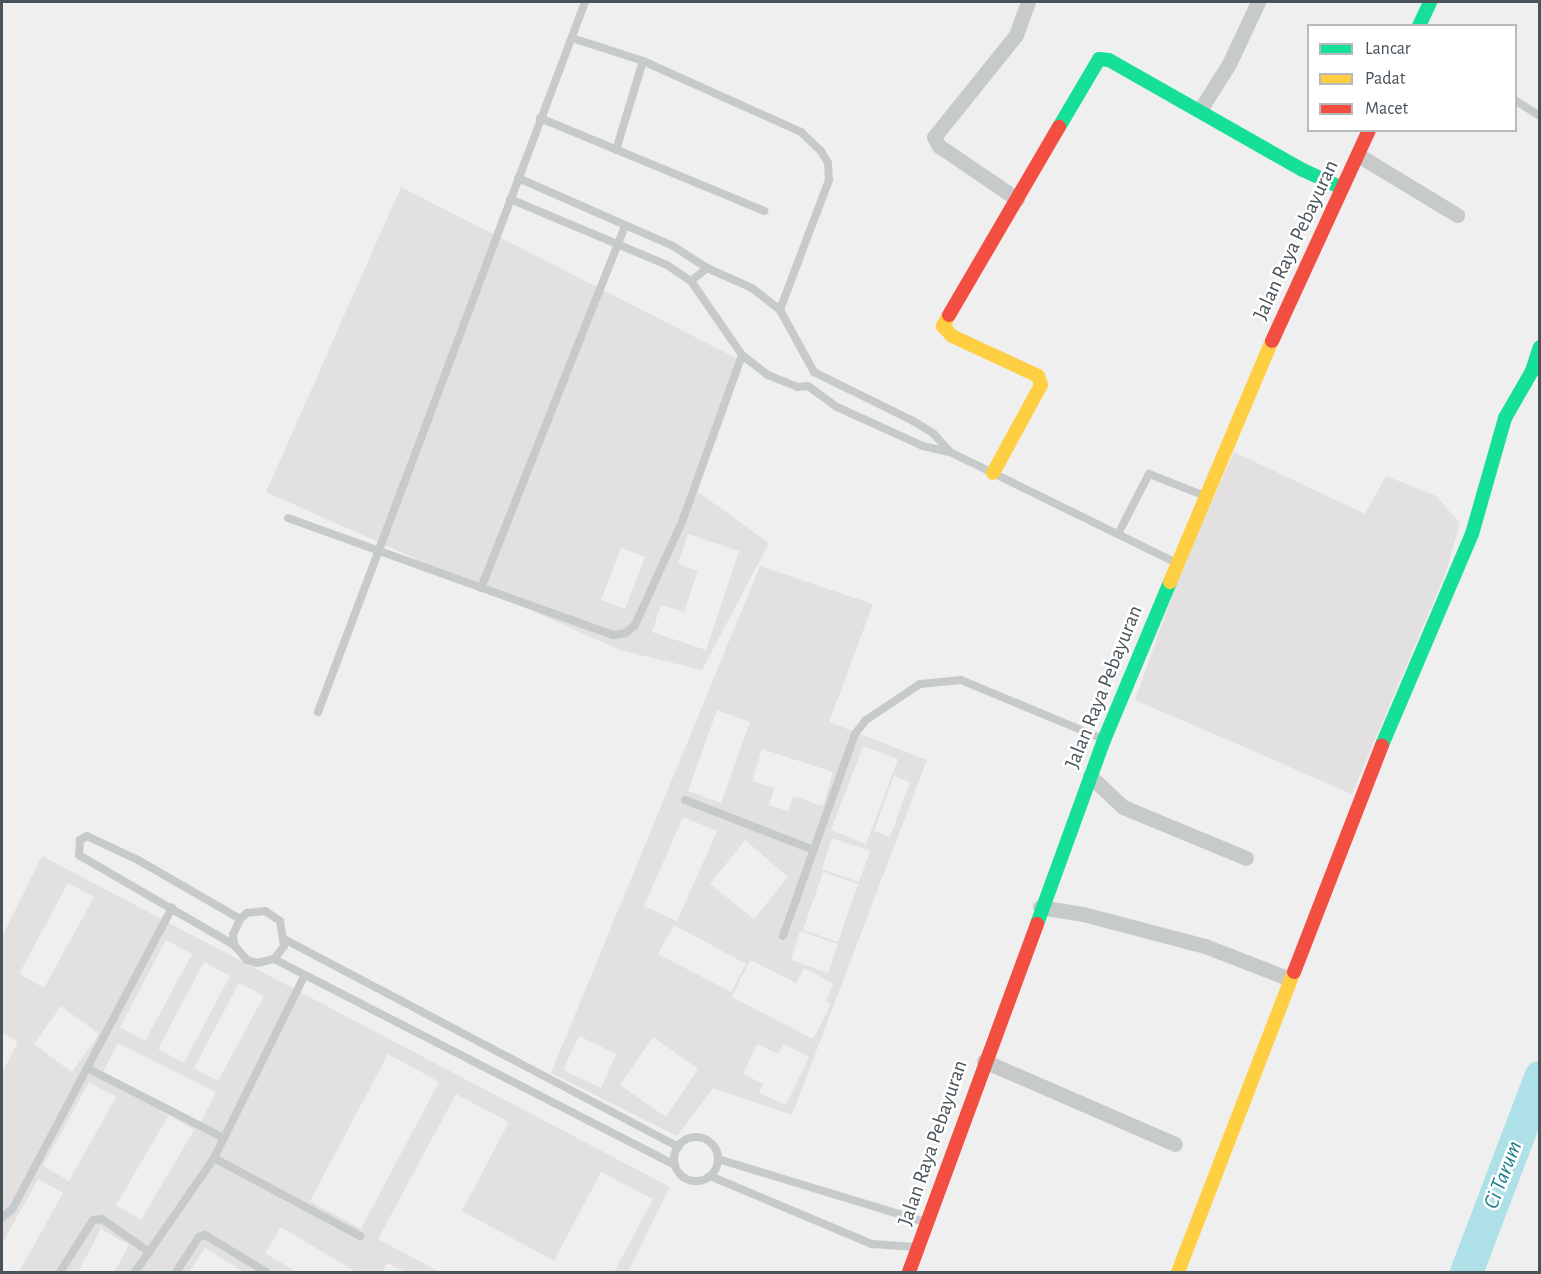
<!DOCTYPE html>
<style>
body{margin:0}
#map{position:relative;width:1541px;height:1274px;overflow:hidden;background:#f0efef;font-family:"Alegreya Sans",sans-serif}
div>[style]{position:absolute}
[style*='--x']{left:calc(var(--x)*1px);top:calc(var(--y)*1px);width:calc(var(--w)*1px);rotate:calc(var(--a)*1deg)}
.education>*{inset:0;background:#e2e0e1}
.river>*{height:33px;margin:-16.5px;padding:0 16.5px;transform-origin:16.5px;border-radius:16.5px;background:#aee0e7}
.lane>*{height:8px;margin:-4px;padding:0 4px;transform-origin:4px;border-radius:4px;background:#c7cacb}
.lane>.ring{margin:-4px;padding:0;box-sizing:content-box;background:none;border:8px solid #c7cacb;border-radius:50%}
.street>*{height:15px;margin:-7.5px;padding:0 7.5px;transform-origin:7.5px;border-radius:7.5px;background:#c7cacb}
.fast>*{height:14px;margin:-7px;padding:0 7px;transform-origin:7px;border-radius:7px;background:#16e098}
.slow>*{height:14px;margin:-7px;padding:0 7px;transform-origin:7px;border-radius:7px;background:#ffcf43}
.jam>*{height:14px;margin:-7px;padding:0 7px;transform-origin:7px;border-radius:7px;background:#f24e42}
span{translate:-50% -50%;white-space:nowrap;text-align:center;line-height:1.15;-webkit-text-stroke:5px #fff;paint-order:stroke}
.street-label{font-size:21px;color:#48535a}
.water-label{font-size:22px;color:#197e8c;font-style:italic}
.frame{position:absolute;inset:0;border:3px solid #48535a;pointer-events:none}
.legend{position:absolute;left:1307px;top:24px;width:210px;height:108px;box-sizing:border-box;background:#fff;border:2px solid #b6babd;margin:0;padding:8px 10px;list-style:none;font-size:18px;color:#48535a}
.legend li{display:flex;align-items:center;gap:12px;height:30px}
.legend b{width:30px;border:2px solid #b6babd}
</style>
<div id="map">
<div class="education">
<i style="clip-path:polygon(evenodd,401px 187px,738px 359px,694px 489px,769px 543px,702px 670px,620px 650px,266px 492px,401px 187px,688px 534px,739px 551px,706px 650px,652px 632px,661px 605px,684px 612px,698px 571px,678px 564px,688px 534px,401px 187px,621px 548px,645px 557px,625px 609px,601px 600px,621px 548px)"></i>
<i style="clip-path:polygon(1234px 452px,1365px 514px,1386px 476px,1436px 496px,1460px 523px,1446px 572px,1352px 794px,1135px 700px,1180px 574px)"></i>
<i style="clip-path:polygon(evenodd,760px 566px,873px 604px,829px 722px,927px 760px,792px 1115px,713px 1088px,677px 1136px,551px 1073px,760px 566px,717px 710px,750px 722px,721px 803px,688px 791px,717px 710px,760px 566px,863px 746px,898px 759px,866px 844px,831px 830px,863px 746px,760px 566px,762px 749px,833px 772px,823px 806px,793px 796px,788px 811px,769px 805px,774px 788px,752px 781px,762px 749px,760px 566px,894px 776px,910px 782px,890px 837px,874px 831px,894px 776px,760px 566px,683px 817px,717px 831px,677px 921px,644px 906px,683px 817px,760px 566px,832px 838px,870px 851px,859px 882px,822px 869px,832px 838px,760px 566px,745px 840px,788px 877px,754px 919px,710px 884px,745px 840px,760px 566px,823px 872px,858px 884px,838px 942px,803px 930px,823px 872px,760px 566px,674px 925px,746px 964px,731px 992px,658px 954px,674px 925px,760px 566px,800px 931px,838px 944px,828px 973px,791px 960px,800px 931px,760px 566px,750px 960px,796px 983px,804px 968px,834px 984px,825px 1001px,831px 1004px,813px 1039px,732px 997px,750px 960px,760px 566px,579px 1036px,616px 1054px,601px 1088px,563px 1070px,579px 1036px,760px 566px,653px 1037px,698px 1069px,666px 1117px,620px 1085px,653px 1037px,760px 566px,757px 1044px,778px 1054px,784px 1044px,809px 1057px,786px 1105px,759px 1093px,763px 1084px,743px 1074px,757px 1044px)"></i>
<i style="clip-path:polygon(evenodd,42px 856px,670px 1187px,628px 1272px,614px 1272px,653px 1199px,601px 1172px,554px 1261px,462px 1211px,509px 1122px,456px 1094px,378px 1239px,440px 1272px,406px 1272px,387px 1263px,383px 1272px,356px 1272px,281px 1227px,265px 1253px,297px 1272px,244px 1272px,205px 1248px,189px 1272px,114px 1272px,129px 1245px,101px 1229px,78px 1272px,19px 1272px,63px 1193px,38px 1179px,2px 1244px,2px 1073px,18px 1042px,2px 1032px,2px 937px,42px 856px,68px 883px,94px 897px,44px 988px,19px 974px,68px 883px,42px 856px,166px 940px,192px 954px,145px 1041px,120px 1027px,166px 940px,42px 856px,204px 962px,230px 976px,184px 1063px,158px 1049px,204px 962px,42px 856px,239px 983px,264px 996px,218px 1081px,194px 1068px,239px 983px,42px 856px,61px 1006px,99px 1034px,72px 1072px,34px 1044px,61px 1006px,42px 856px,118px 1043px,216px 1092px,201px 1122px,103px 1072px,118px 1043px,42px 856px,388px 1054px,439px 1082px,361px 1229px,310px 1201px,388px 1054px,42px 856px,89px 1082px,116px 1097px,69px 1181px,43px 1166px,89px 1082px,42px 856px,169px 1115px,194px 1130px,141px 1220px,116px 1205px,169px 1115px)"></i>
</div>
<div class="river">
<i style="--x:1466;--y:1272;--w:209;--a:-69.2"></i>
</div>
<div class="lane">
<i style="--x:572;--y:38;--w:75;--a:17.9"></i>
<i style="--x:643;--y:61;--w:173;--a:24.2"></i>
<i style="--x:801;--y:132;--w:28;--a:44"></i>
<i style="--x:821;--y:151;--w:14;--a:60"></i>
<i style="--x:828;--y:163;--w:17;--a:87"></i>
<i style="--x:829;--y:180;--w:139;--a:110.7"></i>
<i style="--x:1516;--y:101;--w:28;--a:32"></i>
<i style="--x:540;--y:118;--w:243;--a:22.5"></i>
<i style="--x:616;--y:150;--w:93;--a:-73.1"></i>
<i style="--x:518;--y:178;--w:169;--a:23.7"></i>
<i style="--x:673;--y:246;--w:40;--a:32.9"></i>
<i style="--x:707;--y:268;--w:49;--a:24"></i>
<i style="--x:752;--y:288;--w:36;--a:38"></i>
<i style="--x:780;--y:310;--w:71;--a:61.3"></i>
<i style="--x:814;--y:372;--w:110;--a:26.3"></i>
<i style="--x:913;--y:421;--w:23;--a:31"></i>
<i style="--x:933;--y:433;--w:25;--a:48"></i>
<i style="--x:510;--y:199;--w:170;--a:22.8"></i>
<i style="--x:667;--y:265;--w:29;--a:34"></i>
<i style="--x:691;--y:281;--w:90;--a:55.4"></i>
<i style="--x:742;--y:355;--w:33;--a:38"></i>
<i style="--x:768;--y:375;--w:31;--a:22"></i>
<i style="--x:797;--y:387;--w:11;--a:-5"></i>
<i style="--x:808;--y:386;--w:36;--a:36"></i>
<i style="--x:837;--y:407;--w:94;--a:24.4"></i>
<i style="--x:923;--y:446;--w:28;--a:13"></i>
<i style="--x:950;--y:452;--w:250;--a:26.1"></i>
<i style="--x:691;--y:281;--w:21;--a:-39"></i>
<i style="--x:288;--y:518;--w:345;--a:19.8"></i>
<i style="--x:613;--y:635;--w:13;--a:-9"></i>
<i style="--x:626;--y:633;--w:12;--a:-42"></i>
<i style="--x:635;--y:625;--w:113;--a:-65.5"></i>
<i style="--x:682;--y:522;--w:177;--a:-70.2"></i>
<i style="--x:1118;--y:534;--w:68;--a:-62.7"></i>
<i style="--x:1149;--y:474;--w:60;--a:21.4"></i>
<i style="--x:481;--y:588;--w:390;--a:-68.3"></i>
<i style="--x:318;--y:712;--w:759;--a:-69.39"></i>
<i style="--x:685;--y:800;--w:138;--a:21.2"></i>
<i style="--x:783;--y:936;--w:214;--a:-70.4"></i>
<i style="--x:855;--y:734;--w:18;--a:-52"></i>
<i style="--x:866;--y:720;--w:65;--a:-33.7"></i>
<i style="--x:920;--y:684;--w:41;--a:-5.6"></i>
<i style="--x:961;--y:680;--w:154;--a:22.6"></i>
<i style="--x:284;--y:939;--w:446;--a:27.8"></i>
<i style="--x:234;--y:945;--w:179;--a:-149.9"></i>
<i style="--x:79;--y:855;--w:15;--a:-86"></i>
<i style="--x:80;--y:840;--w:8;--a:-30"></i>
<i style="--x:87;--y:836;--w:56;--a:25.2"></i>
<i style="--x:138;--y:860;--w:118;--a:30"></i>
<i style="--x:274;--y:959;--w:16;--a:-52"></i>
<i style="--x:284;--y:946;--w:25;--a:-99"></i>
<i style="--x:280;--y:921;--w:18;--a:-146"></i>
<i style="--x:265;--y:911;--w:18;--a:174"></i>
<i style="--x:247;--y:913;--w:9;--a:139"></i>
<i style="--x:240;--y:919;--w:17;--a:114"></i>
<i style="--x:233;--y:935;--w:10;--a:84"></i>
<i style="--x:234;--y:945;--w:20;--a:49"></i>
<i style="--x:247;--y:960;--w:10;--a:17"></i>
<i style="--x:257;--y:963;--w:17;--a:-13"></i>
<i style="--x:274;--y:959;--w:451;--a:27.2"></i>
<i style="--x:89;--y:1069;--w:152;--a:27.1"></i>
<i class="ring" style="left:674px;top:1137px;width:36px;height:36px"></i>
<i style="--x:214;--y:1158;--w:166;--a:28.1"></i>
<i style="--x:718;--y:1159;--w:217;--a:16.9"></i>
<i style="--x:710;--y:1176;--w:176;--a:22.8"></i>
<i style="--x:872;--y:1244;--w:45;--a:3.8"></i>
<i style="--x:2;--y:1218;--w:15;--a:-42"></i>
<i style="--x:13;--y:1208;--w:340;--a:-62.1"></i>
<i style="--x:60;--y:1272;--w:62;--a:-57.6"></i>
<i style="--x:93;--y:1220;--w:9;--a:-6"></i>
<i style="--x:102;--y:1219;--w:57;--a:35.1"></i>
<i style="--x:149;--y:1252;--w:114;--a:-55.3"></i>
<i style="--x:214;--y:1158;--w:204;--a:-63.6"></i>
<i style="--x:135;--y:1272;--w:24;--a:-55"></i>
<i style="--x:176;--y:1272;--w:42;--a:-56.7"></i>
<i style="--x:199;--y:1237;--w:6;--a:-18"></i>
<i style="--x:205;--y:1235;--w:71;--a:31.2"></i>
</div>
<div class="street">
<i style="--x:1200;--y:110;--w:54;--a:-57.8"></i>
<i style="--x:1229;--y:64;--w:68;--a:-64.9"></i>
<i style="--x:1358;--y:155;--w:116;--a:31.2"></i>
<i style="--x:1017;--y:199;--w:94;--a:-145.8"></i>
<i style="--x:939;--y:146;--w:10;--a:-119"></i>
<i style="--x:934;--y:137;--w:131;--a:-51.2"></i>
<i style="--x:1016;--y:35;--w:35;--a:-70"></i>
<i style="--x:1090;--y:776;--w:45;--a:43.2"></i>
<i style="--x:1123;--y:807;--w:133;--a:22.5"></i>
<i style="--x:1040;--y:907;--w:44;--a:9.2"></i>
<i style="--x:1083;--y:914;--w:126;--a:14.7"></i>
<i style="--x:1205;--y:946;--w:91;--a:21.2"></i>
<i style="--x:984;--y:1061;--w:208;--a:23.5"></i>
</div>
<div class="fast">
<i style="--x:1419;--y:26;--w:26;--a:-65"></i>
<i style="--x:1059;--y:127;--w:79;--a:-59.5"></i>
<i style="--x:1099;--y:59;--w:10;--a:6"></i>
<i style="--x:1109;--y:60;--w:223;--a:29.6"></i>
<i style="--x:1303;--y:170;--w:43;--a:24.8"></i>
<i style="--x:1382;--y:745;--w:229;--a:-66.9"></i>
<i style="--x:1472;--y:534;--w:121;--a:-74.1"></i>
<i style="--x:1505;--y:418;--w:54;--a:-60.1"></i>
<i style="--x:1532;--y:371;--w:25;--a:-72"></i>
<i style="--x:1037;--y:924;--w:196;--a:-70"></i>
<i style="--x:1104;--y:740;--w:171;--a:-67.3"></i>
</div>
<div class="slow">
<i style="--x:949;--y:315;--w:13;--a:119"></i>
<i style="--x:943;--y:326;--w:13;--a:48"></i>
<i style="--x:952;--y:336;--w:95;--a:24.9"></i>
<i style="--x:1038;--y:376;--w:9;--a:72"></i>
<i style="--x:1041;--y:385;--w:100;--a:118.6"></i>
<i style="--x:1170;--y:582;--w:262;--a:-67.1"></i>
<i style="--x:1178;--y:1272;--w:322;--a:-68.9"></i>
</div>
<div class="jam">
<i style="--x:949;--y:315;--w:218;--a:-59.7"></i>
<i style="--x:1272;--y:341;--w:232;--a:-65.3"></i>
<i style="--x:1294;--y:972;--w:243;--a:-68.8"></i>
<i style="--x:909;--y:1272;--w:371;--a:-69.8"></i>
</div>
<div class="street-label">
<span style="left:1296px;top:240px;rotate:-65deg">Jalan Raya Pebayuran</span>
<span style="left:1104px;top:687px;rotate:-68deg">Jalan Raya Pebayuran</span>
<span style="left:933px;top:1143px;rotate:-71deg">Jalan Raya Pebayuran</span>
</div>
<div class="water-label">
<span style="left:1503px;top:1175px;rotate:-69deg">Ci Tarum</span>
</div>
<div class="frame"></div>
<ul class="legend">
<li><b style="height:8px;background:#16e098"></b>Lancar</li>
<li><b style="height:8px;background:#ffcf43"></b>Padat</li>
<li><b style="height:8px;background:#f24e42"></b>Macet</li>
</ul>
</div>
